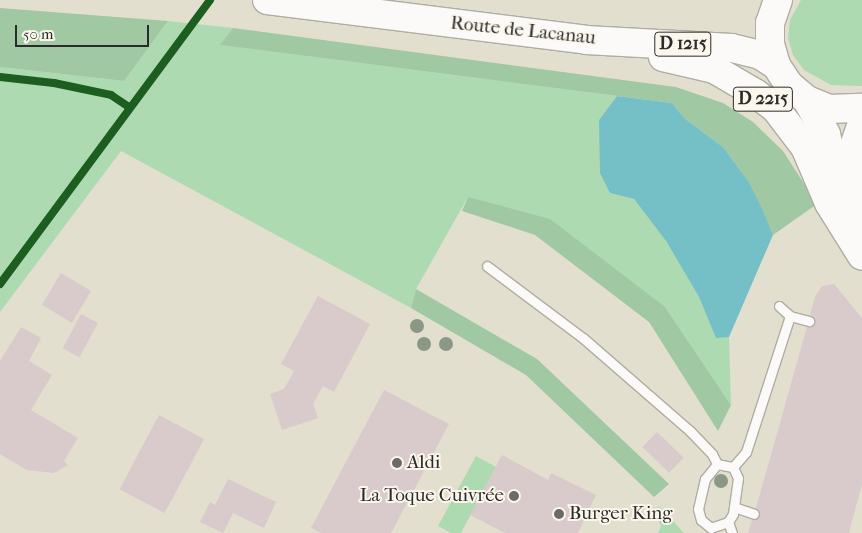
<!DOCTYPE html>
<meta charset="utf-8">
<style>
body{margin:0}
#map{position:relative;width:862px;height:533px;overflow:hidden;background:#e3dfce;font-family:"IM FELL French Canon",serif}
div>[style]{position:absolute}
[style*='--x']{left:calc(var(--x)*1px);top:calc(var(--y)*1px);width:calc(var(--w)*1px);rotate:calc(var(--a)*1deg)}
.green>*{inset:0;background:#addab0}
.forest>*{inset:0;background:#9fc8a3}
.water>*{inset:0;background:#75c0c6}
.building>*{inset:0;background:#d9cacb;transform-origin:0 0}
.roads{filter:drop-shadow(1px 0 #afada2) drop-shadow(-1px 0 #afada2) drop-shadow(0 1px #afada2) drop-shadow(0 -1px #afada2)}
.lane>*{height:9px;margin:-4.5px;padding:0 4.5px;transform-origin:4.5px;border-radius:4.5px;background:#fbfaf8}
.primary>*{height:28px;margin:-14px;padding:0 14px;transform-origin:14px;border-radius:14px;background:#fbfaf8}
.cycleway>*{height:8px;margin:-4px;padding:0 4px;transform-origin:4px;border-radius:4px;background:#1b5e20}
.trees>*{width:14px;height:14px;margin:-7px;border-radius:50%;background:#8c9886}
.dots>*{width:14px;height:14px;translate:-50% -50%;box-sizing:border-box;border:2px solid #fbf7ec;border-radius:50%}
span{translate:-50% -50%;white-space:nowrap;text-align:center;line-height:1.15;-webkit-text-stroke:4px #fbf7ec;paint-order:stroke}
.shield-label span{padding:1px 4px;background:#fbf7ec;border:1px solid;border-radius:4px;-webkit-text-stroke-width:0}
.shield-label{font-size:18px;color:#2b2b2b;font-weight:700}
.street-label{font-size:19px;color:#2b2b2b}
.poi-label{font-size:19px;color:#2b2b2b}
.left{translate:0 -50%;text-align:left}
.right{translate:-100% -50%;text-align:right}
.scale{position:absolute;left:15px;top:25px;width:134px;height:22px;box-sizing:border-box;border:2px solid #2b2b2b;border-top:0;padding-left:6px;font-size:15px;line-height:18px;white-space:nowrap;color:#2b2b2b;-webkit-text-stroke:4px #fbf7ec;paint-order:stroke}
</style>
<div id="map">
<div class="green">
<i style="clip-path:polygon(801px 0,862px 0,862px 86px,831px 85px,804px 70px,793px 55px,788px 38px,790px 20px)"></i>
<i style="clip-path:polygon(168px 21px,233px 28px,221px 45px,617px 96px,599px 120px,610px 193px,634px 199px,666px 241px,699px 297px,716px 337px,729px 337px,731px 405px,665px 307px,468px 197px,416px 289px,411px 308px,121px 151px,0 312px,0 67px,124px 81px)"></i>
<i style="clip-path:polygon(476px 456px,496px 467px,461px 533px,451px 533px,438px 526px)"></i>
<i style="clip-path:polygon(660px 507px,684px 533px,658px 533px,661px 526px,653px 508px)"></i>
</div>
<div class="forest">
<i style="clip-path:polygon(0 8px,168px 21px,124px 81px,0 67px)"></i>
<i style="clip-path:polygon(233px 28px,676px 87px,723px 103px,753px 122px,783px 151px,817px 204px,773px 235px,749px 182px,723px 147px,684px 118px,672px 103px,220px 45px)"></i>
<i style="clip-path:polygon(468px 197px,550px 219px,665px 307px,731px 405px,718px 431px,649px 322px,535px 235px,462px 211px)"></i>
<i style="clip-path:polygon(416px 289px,537px 359px,669px 484px,654px 497px,526px 375px,411px 308px)"></i>
</div>
<div class="water">
<i style="clip-path:polygon(617px 96px,672px 103px,684px 118px,723px 147px,749px 182px,762px 209px,773px 235px,729px 337px,716px 338px,699px 297px,666px 241px,634px 199px,610px 193px,600px 173px,599px 120px)"></i>
</div>
<div class="building">
<i style="left:61px;top:273px;width:35px;height:37px;rotate:31deg"></i>
<i style="clip-path:polygon(834px 284px,862px 318px,862px 484px,849px 533px,748px 533px,752px 520px,760px 516px,756px 508px,807px 327px,815px 323px,810px 315px,815px 297px,822px 286px)"></i>
<i style="clip-path:polygon(318px 296px,370px 324px,334px 392px,323px 386px,313px 404px,318px 418px,282px 430px,270px 394px,284px 389px,294px 371px,281px 364px)"></i>
<i style="left:81px;top:314px;width:19px;height:39px;rotate:28deg"></i>
<i style="clip-path:polygon(21px 327px,41px 338px,29px 361px,52px 375px,31px 410px,78px 438px,64px 461px,68px 465px,54px 473px,27px 470px,0 454px,0 361px)"></i>
<i style="clip-path:polygon(384px 390px,449px 424px,391px 533px,321px 533px,311px 528px)"></i>
<i style="left:159px;top:415px;width:51px;height:84px;rotate:28deg"></i>
<i style="left:657px;top:432px;width:37px;height:21px;rotate:44deg"></i>
<i style="clip-path:polygon(502px 455px,548px 480px,551px 473px,596px 495px,578px 533px,505px 533px,470px 515px)"></i>
<i style="clip-path:polygon(228px 479px,276px 502px,264px 528px,233px 513px,223px 533px,200px 522px,210px 502px,215px 505px)"></i>
</div>
<div class="roads">
<div class="lane">
<i style="--x:487;--y:266;--w:120;--a:36.9"></i>
<i style="--x:583;--y:338;--w:142;--a:41"></i>
<i style="--x:690;--y:431;--w:32;--a:46"></i>
<i style="--x:712;--y:454;--w:11;--a:63"></i>
<i style="--x:779;--y:306;--w:15;--a:42"></i>
<i style="--x:717;--y:464;--w:16;--a:11"></i>
<i style="--x:733;--y:467;--w:12;--a:66"></i>
<i style="--x:738;--y:478;--w:36;--a:98"></i>
<i style="--x:733;--y:514;--w:9;--a:122"></i>
<i style="--x:728;--y:522;--w:18;--a:161"></i>
<i style="--x:711;--y:528;--w:13;--a:-141"></i>
<i style="--x:701;--y:520;--w:11;--a:-105"></i>
<i style="--x:698;--y:509;--w:31;--a:-77"></i>
<i style="--x:705;--y:479;--w:19;--a:-51"></i>
<i style="--x:733;--y:467;--w:20;--a:-49"></i>
<i style="--x:746;--y:452;--w:143;--a:-72.1"></i>
<i style="--x:790;--y:316;--w:20;--a:15"></i>
<i style="--x:734;--y:507;--w:21;--a:19"></i>
<i style="--x:728;--y:522;--w:12;--a:70"></i>
</div>
<div class="primary">
<i style="--x:267;--y:0;--w:321;--a:7.1"></i>
<i style="--x:586;--y:40;--w:146;--a:3.1"></i>
<i style="--x:732;--y:48;--w:29;--a:14"></i>
<i style="--x:760;--y:55;--w:19;--a:32"></i>
<i style="--x:778;--y:0;--w:24;--a:109"></i>
<i style="--x:770;--y:23;--w:21;--a:90"></i>
<i style="--x:770;--y:44;--w:22;--a:74"></i>
<i style="--x:776;--y:65;--w:24;--a:57"></i>
<i style="--x:789;--y:85;--w:23;--a:40"></i>
<i style="--x:807;--y:100;--w:24;--a:22"></i>
<i style="--x:829;--y:109;--w:33;--a:-2"></i>
<i style="--x:663;--y:57;--w:52;--a:13.2"></i>
<i style="--x:714;--y:69;--w:48;--a:30.3"></i>
<i style="--x:755;--y:93;--w:26;--a:37"></i>
<i style="--x:776;--y:109;--w:48;--a:52.7"></i>
<i style="--x:805;--y:147;--w:61;--a:66.8"></i>
<i style="--x:829;--y:203;--w:62;--a:58.1"></i>
<i style="--x:807;--y:100;--w:39;--a:61"></i>
<i style="--x:826;--y:134;--w:54;--a:77.2"></i>
<i style="--x:862;--y:123;--w:31;--a:109"></i>
<i style="--x:852;--y:152;--w:34;--a:87"></i>
<i style="--x:854;--y:186;--w:30;--a:75"></i>
</div>
</div>
<div class="cycleway">
<i style="--x:0;--y:77;--w:54;--a:6.3"></i>
<i style="--x:54;--y:83;--w:58;--a:11.9"></i>
<i style="--x:111;--y:95;--w:22;--a:34"></i>
<i style="--x:0;--y:284;--w:353;--a:-53.5"></i>
</div>
<div class="trees">
<i style="left:417px;top:326px"></i>
<i style="left:424px;top:344px"></i>
<i style="left:446px;top:344px"></i>
<i style="left:721px;top:481px"></i>
</div>
<div class="dots">
<i style="left:397px;top:463px;background:#6b6a64"></i>
<i style="left:514px;top:496px;background:#6b6a64"></i>
<i style="left:559px;top:514px;background:#6b6a64"></i>
</div>
<div class="shield-label">
<span style="left:683px;top:44px">D 1215</span>
<span style="left:763px;top:99px">D 2215</span>
</div>
<div class="street-label">
<span style="left:523px;top:31px;rotate:6deg">Route de Lacanau</span>
</div>
<div class="poi-label">
<span class="left" style="left:407px;top:463px">Aldi</span>
<span class="right" style="left:504px;top:496px">La Toque Cuivrée</span>
<span class="left" style="left:569px;top:514px">Burger King</span>
</div>
<div class="scale">50 m</div>
</div>
